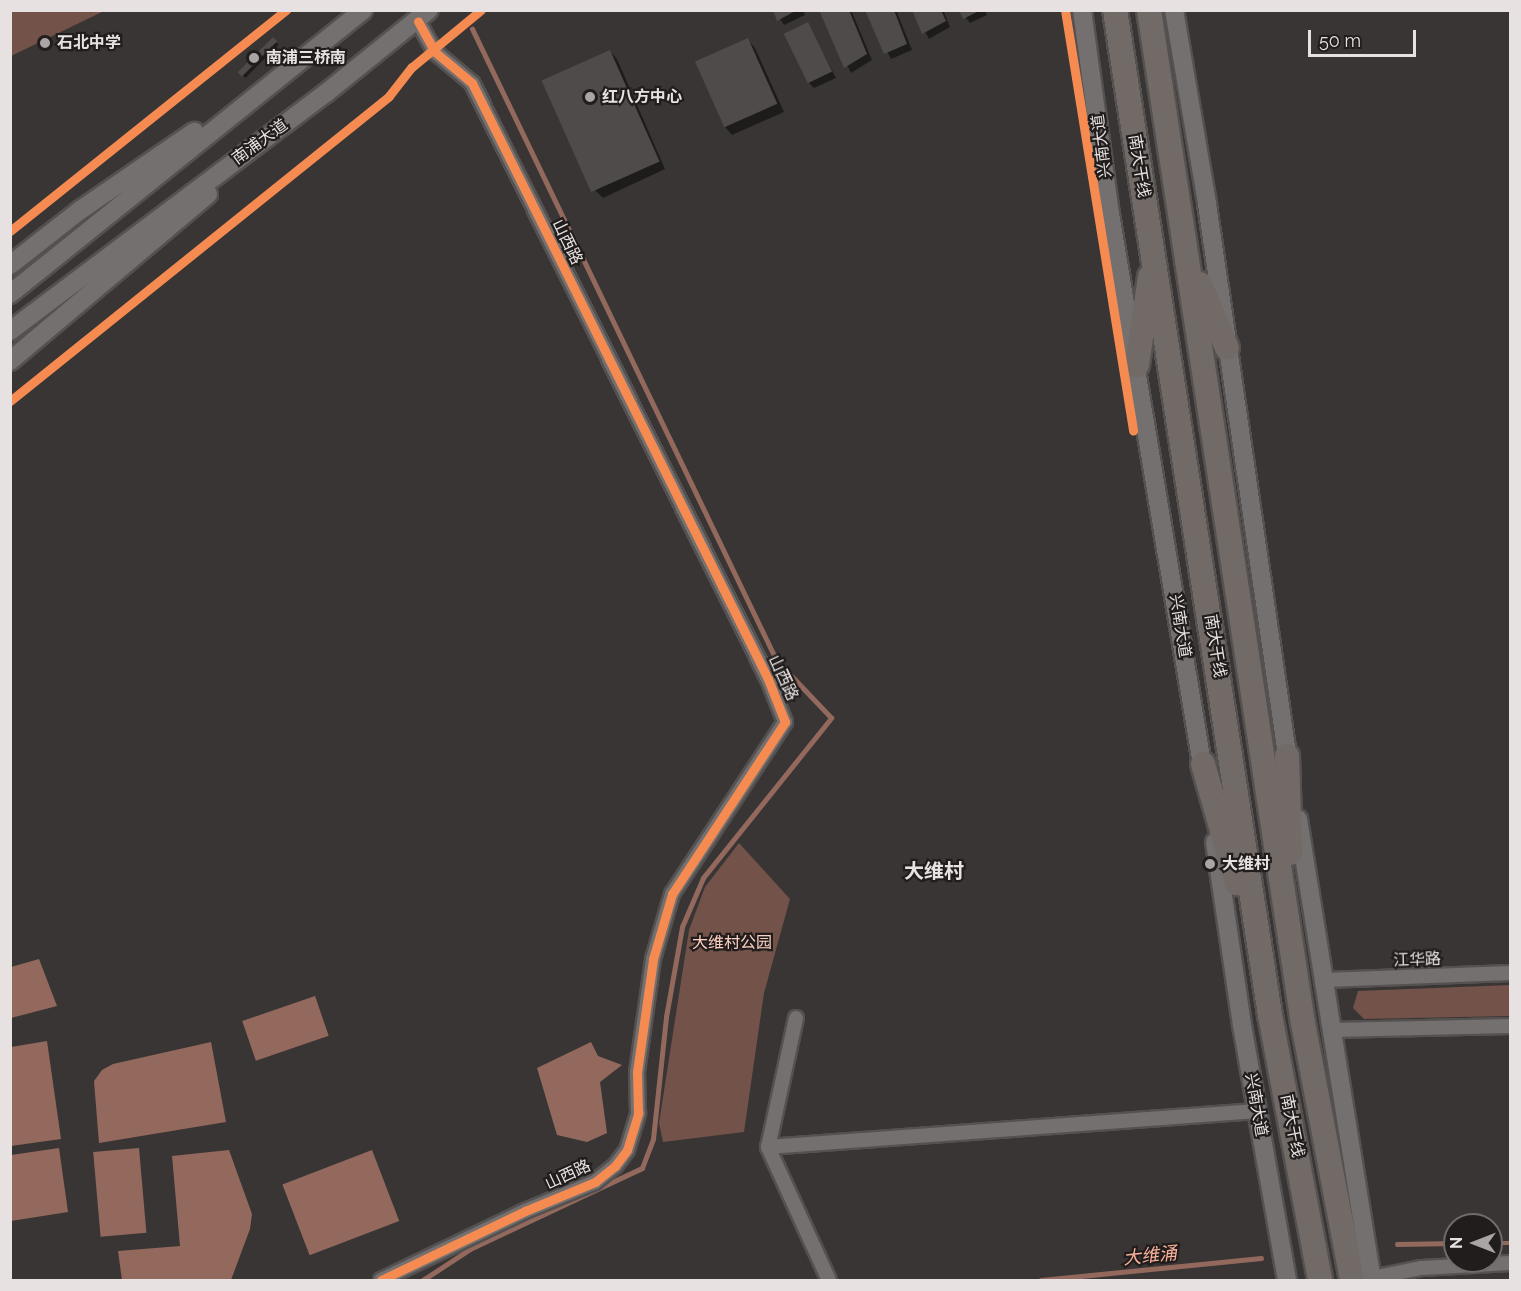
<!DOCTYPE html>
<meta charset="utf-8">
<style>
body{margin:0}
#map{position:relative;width:1521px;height:1291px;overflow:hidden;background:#393534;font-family:Raleway,"Noto Sans SC",sans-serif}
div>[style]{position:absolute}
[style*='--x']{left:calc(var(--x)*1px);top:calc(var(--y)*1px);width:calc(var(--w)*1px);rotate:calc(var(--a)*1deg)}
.green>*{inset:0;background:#725249}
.water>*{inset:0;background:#93695d;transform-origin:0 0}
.shadow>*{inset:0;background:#0007;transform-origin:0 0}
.stream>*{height:4.5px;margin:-2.25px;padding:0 2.25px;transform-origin:2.25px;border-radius:2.25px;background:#93695d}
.building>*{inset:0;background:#4e4b4a;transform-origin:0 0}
.roads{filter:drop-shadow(2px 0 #545150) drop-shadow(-2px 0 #545150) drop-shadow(0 2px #545150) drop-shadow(0 -2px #545150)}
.street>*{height:14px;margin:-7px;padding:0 7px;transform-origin:7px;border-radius:7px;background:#747070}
.secondary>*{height:18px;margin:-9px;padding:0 9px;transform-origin:9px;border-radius:9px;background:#747070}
.highway>*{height:24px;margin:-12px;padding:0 12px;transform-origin:12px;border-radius:12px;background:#726a67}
.cycleway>*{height:9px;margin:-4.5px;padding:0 4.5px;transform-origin:4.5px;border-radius:4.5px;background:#f68b52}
.dots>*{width:16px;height:16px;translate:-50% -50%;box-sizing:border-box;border:3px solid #201d1c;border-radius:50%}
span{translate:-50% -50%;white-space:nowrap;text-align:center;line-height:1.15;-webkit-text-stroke:4.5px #201d1c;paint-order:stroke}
.poi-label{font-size:16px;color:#e7e2e1;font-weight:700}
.left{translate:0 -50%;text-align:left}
.street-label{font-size:16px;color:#e7e2e1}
.park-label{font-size:16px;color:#fdcfc1}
.water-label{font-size:18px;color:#fbb29c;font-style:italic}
.quarter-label{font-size:20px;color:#e7e2e1;font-weight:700}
.frame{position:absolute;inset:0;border:12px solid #e7e2e1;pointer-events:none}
.north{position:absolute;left:1443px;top:1213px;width:60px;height:60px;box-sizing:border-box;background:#201d1c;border:2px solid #706c6b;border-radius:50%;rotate:270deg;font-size:16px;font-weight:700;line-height:24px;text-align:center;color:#e7e2e1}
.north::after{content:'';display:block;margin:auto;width:21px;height:27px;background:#aaa5a4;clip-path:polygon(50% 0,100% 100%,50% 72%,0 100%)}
.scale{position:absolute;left:1308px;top:30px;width:108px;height:27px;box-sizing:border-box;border:3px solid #e7e2e1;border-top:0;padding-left:8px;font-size:18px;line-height:21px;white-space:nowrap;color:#e7e2e1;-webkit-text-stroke:4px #201d1c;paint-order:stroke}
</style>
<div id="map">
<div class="green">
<i style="clip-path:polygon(11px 10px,104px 10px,104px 11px,11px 56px)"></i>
<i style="clip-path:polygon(739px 843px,790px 899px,764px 993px,744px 1132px,663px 1142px,659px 1123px,689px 930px,705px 887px)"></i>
<i style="clip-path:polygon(1510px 985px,1510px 1016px,1364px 1019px,1353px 1008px,1358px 991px)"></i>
</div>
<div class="water">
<i style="clip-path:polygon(39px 959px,57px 1006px,11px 1018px,11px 967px)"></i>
<i style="left:315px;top:996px;width:42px;height:77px;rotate:71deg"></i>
<i style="clip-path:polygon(47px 1041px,61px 1139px,11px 1146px,11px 1047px)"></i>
<i style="clip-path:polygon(211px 1042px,226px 1122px,99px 1143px,94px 1081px,102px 1070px,113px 1064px)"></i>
<i style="clip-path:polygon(591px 1042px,598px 1056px,622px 1065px,600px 1082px,607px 1133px,587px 1142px,557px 1135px,537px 1068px)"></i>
<i style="clip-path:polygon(59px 1148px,68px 1212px,11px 1221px,11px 1155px)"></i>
<i style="left:139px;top:1148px;width:85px;height:46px;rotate:85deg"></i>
<i style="clip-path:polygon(229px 1150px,252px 1214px,250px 1229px,231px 1280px,122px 1280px,118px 1251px,180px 1246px,172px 1156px)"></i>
<i style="left:372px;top:1150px;width:76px;height:96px;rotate:69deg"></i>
</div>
<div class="shadow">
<i style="clip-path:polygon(774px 10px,803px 10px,805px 15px,784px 25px)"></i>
<i style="clip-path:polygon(820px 10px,851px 10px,872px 60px,851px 73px)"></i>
<i style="clip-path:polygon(866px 10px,896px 10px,912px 50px,891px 59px)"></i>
<i style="clip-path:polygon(913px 10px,943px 10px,950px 27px,929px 39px)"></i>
<i style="clip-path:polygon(960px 10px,985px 10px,987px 15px,970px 23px)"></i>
<i style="clip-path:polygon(808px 24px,836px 78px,814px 88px,809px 83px)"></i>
<i style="left:273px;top:39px;width:8px;height:47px;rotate:45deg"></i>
<i style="clip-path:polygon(748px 40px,755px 48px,784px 112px,732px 135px,725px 127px)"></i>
<i style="clip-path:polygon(610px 51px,617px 59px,665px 169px,603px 198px,595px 190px)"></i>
</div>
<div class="stream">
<i style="--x:1491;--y:1243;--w:19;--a:0"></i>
<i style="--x:1397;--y:1244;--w:58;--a:-1"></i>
<i style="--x:423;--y:1280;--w:56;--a:-33.4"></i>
<i style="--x:470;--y:1249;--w:190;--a:-25.2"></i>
<i style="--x:642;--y:1168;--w:31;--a:-69"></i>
<i style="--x:653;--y:1139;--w:123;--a:-83.9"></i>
<i style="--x:666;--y:1017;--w:91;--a:-79.9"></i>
<i style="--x:682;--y:927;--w:53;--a:-66.8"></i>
<i style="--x:703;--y:878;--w:205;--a:-51.3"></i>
<i style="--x:831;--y:718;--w:80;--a:-133.5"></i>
<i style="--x:776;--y:660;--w:700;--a:-115.72"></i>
<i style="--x:1041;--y:1280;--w:221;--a:-5.7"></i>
</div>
<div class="building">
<i style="clip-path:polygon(773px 10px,797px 10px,777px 21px)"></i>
<i style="clip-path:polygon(819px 10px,849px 10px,867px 54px,844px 68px)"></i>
<i style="clip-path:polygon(865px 10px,894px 10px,907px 44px,884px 54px)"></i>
<i style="clip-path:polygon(912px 10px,941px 10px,946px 21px,922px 34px)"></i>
<i style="clip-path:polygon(959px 10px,981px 10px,963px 19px)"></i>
<i style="left:808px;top:22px;width:55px;height:27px;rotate:64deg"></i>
<i style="left:273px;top:37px;width:6px;height:50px;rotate:45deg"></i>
<i style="left:748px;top:38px;width:72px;height:58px;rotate:66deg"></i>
<i style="left:610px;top:50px;width:122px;height:75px;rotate:66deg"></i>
</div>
<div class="roads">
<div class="street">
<i style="--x:1325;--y:980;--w:185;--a:-2.2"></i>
<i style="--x:796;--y:1018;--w:132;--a:102.2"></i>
<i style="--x:768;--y:1147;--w:146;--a:65.4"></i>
<i style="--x:1333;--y:1030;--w:177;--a:-1.3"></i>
<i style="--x:768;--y:1147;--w:490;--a:-4.2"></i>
<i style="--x:1371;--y:1278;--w:52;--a:-11.1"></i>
<i style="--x:1422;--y:1268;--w:88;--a:-3.3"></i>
<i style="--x:381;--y:1280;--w:160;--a:-25.6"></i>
<i style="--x:525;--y:1211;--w:76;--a:-22.5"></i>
<i style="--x:595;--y:1182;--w:26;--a:-39"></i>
<i style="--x:615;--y:1166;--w:20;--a:-53"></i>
<i style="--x:627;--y:1150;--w:39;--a:-73"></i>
<i style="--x:638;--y:1113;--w:41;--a:-91.4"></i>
<i style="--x:637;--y:1072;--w:114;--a:-81.9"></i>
<i style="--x:653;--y:959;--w:68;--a:-73.7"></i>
<i style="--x:672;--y:894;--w:206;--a:-56.7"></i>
<i style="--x:785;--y:722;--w:46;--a:-111.6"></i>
<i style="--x:768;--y:679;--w:665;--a:-116.41"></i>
<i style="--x:472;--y:83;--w:48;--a:-140"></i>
<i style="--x:435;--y:52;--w:35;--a:-119"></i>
</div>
<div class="secondary">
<i style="--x:1082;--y:10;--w:206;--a:82.2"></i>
<i style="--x:1110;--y:214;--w:570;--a:80.5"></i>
<i style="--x:1174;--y:10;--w:197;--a:80.3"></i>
<i style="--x:1207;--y:204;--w:570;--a:81.73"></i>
<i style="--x:10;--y:265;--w:88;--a:-38"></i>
<i style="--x:79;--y:211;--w:140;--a:-34.5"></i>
<i style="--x:10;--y:294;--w:453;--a:-38.8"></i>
<i style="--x:10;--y:331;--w:396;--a:-37"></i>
<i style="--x:326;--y:93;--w:132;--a:-38.9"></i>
<i style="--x:10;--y:361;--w:259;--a:-40.1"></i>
<i style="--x:1298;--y:819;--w:467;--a:80.9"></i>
<i style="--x:1215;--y:842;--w:185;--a:81.6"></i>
<i style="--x:1242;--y:1025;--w:259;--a:80"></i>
</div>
<div class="highway">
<i style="--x:1115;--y:10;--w:1017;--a:81.23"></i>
<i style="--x:1270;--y:1015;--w:270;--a:79.3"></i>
<i style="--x:1149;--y:10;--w:1025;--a:81.36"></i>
<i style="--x:1303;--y:1023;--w:262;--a:79.2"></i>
<i style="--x:1200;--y:284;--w:69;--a:67.1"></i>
<i style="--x:1137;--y:365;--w:89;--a:-81.6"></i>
<i style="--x:1287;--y:756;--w:97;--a:88.2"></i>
<i style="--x:1203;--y:764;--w:124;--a:74.1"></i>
</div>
</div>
<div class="cycleway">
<i style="--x:1065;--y:10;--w:426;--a:80.8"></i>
<i style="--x:10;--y:231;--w:354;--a:-38.7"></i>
<i style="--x:10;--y:401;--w:486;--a:-38.8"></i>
<i style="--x:389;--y:96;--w:37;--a:-52"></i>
<i style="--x:412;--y:67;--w:89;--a:-39.6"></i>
<i style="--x:381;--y:1280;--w:160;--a:-25.6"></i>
<i style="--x:525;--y:1211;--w:76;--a:-22.5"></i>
<i style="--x:595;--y:1182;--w:26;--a:-39"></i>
<i style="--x:615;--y:1166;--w:20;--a:-53"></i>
<i style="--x:627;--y:1150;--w:39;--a:-73"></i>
<i style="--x:638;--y:1113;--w:41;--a:-91.4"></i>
<i style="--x:637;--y:1072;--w:114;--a:-81.9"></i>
<i style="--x:653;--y:959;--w:68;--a:-73.7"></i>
<i style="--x:672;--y:894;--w:206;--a:-56.7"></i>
<i style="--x:785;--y:722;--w:46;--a:-111.6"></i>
<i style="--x:768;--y:679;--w:665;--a:-116.41"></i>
<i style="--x:472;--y:83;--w:48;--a:-140"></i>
<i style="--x:435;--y:52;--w:35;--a:-119"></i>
</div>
<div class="dots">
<i style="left:45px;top:43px;background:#aaa5a4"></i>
<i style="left:254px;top:58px;background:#aaa5a4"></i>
<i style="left:590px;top:97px;background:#aaa5a4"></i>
<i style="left:1210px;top:864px;background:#aaa5a4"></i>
</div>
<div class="poi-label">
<span class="left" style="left:57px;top:43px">石北中学</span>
<span class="left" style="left:266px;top:58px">南浦三桥南</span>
<span class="left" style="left:602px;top:97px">红八方中心</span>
<span class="left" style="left:1222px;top:864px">大维村</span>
</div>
<div class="street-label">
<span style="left:260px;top:142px;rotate:-36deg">南浦大道</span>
<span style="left:1102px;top:146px;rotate:-97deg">兴南大道</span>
<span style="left:1139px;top:166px;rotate:81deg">南大干线</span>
<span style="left:567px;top:242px;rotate:64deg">山西路</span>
<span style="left:1180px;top:626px;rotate:81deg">兴南大道</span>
<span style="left:1215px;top:646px;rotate:81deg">南大干线</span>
<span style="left:783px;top:678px;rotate:65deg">山西路</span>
<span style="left:1417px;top:960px;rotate:-2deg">江华路</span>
<span style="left:1256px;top:1105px;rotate:80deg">兴南大道</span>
<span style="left:1292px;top:1126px;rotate:79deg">南大干线</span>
<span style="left:568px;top:1175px;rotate:-25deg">山西路</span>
</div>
<div class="park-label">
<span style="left:732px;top:943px">大维村公园</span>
</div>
<div class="water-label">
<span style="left:1150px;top:1256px;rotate:-6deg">大维涌</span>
</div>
<div class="quarter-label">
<span style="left:934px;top:871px">大维村</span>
</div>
<div class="frame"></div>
<div class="north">N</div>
<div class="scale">50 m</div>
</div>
